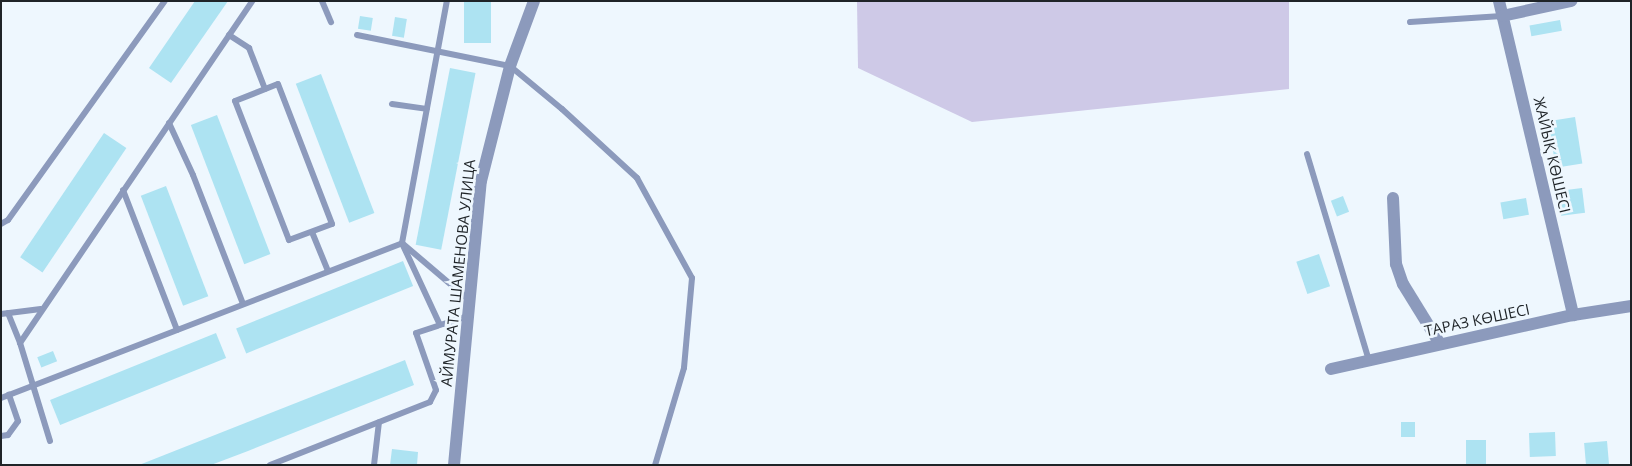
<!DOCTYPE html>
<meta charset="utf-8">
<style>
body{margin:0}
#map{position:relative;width:1632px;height:466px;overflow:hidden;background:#eef7fe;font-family:"Open Sans",sans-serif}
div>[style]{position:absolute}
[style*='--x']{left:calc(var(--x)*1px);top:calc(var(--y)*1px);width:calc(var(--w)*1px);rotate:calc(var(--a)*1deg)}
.green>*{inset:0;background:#cec9e7}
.building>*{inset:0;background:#ade3f2;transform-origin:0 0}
.service>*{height:6px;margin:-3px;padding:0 3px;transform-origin:3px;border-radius:3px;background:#8c9abc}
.minor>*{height:12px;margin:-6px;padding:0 6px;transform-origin:6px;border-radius:6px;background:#8c9abc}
.tertiary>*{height:12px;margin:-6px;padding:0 6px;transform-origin:6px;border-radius:6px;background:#8c9abc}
span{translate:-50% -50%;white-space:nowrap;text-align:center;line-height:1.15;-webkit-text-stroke:5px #eef7fe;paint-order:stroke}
.street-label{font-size:15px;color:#1f2428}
.frame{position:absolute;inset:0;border:2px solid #1f2428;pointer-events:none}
</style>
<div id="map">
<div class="green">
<i style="clip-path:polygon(857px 1px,1289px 1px,1289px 89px,972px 122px,858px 68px)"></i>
</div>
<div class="building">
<i style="clip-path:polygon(195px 1px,228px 1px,171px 83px,149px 68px)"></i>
<i style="left:464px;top:1px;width:27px;height:42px"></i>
<i style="left:360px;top:16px;width:13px;height:13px;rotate:9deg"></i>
<i style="left:395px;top:17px;width:12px;height:19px;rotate:9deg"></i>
<i style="left:1560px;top:20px;width:11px;height:31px;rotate:80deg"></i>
<i style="left:450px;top:68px;width:26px;height:180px;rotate:11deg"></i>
<i style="left:321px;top:74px;width:149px;height:27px;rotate:69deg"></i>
<i style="left:217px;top:115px;width:149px;height:28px;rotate:69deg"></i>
<i style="left:1575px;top:117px;width:47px;height:27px;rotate:81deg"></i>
<i style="left:104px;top:133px;width:27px;height:150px;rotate:34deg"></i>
<i style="left:166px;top:186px;width:118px;height:27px;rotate:69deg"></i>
<i style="left:1582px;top:188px;width:25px;height:24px;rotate:83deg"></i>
<i style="left:1343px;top:196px;width:17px;height:13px;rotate:69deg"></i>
<i style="left:1526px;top:198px;width:17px;height:26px;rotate:80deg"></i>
<i style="left:1319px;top:254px;width:34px;height:24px;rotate:71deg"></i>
<i style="left:403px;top:261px;width:27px;height:180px;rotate:68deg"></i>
<i style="left:216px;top:333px;width:27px;height:179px;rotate:68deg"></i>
<i style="left:53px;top:351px;width:11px;height:17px;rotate:68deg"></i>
<i style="clip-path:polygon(405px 360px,414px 385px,248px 451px,211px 465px,139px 465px)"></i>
<i style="left:1401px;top:422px;width:14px;height:15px"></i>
<i style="left:1555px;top:432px;width:24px;height:26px;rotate:88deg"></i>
<i style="left:1466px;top:440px;width:20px;height:24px"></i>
<i style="left:1607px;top:441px;width:24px;height:23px;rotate:85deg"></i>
<i style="clip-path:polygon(392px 449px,418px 452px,417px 465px,390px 465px)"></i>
</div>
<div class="service">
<i style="--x:322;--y:1;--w:23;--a:67"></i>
<i style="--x:1410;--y:22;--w:92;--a:-3.7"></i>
<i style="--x:229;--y:35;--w:24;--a:33"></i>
<i style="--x:249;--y:48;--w:44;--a:68.7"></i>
<i style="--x:357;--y:35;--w:156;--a:11.5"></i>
<i style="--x:510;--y:66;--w:67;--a:39.6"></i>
<i style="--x:562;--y:109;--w:102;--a:42.6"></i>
<i style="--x:637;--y:178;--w:114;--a:61.2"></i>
<i style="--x:692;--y:278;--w:90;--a:95.1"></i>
<i style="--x:684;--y:368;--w:101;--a:106.6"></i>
<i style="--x:278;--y:84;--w:150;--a:68.9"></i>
<i style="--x:332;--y:224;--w:46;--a:159.6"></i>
<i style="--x:289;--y:240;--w:149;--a:-111.2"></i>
<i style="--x:235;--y:101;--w:46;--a:-21.6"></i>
<i style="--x:392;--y:104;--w:35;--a:8"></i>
<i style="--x:169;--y:123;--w:57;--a:65.2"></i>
<i style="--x:193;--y:175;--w:138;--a:68.8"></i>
<i style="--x:1307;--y:154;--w:216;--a:73.3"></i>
<i style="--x:123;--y:190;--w:150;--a:68.9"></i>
<i style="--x:1;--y:224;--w:8;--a:-30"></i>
<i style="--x:8;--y:220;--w:269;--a:-54.4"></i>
<i style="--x:312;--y:232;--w:42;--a:67.7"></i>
<i style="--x:8;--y:313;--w:32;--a:68"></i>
<i style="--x:1;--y:314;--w:40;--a:-7.1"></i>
<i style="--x:440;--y:325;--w:90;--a:-114.9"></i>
<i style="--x:402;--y:243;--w:246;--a:-79.5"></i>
<i style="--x:1;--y:398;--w:430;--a:-21.1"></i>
<i style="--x:402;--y:243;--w:88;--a:40.4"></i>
<i style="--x:1;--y:436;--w:7;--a:-8"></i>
<i style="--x:8;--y:435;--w:17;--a:-54"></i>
<i style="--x:18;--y:421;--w:28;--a:-109"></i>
<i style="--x:50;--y:441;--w:102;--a:-107"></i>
<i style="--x:20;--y:343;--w:413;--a:-55.8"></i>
<i style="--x:270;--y:465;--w:172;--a:-21.5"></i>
<i style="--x:430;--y:402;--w:13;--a:-63"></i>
<i style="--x:436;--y:390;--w:60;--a:-109.3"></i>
<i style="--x:416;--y:333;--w:55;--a:-18.1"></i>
<i style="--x:374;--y:465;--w:43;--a:-83.4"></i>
</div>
<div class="minor">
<i style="--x:1499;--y:1;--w:323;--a:76.7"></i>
<i style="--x:1502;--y:16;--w:71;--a:-12.3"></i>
<i style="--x:1393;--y:198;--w:66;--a:87.4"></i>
<i style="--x:1396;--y:264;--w:21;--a:71"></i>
<i style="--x:1403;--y:284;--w:70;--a:58.3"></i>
<i style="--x:1331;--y:369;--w:248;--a:-12.6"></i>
<i style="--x:1573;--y:315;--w:59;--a:-8.8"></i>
</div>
<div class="tertiary">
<i style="--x:454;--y:465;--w:285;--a:-84.6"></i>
<i style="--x:481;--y:181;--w:119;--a:-75.8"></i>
<i style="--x:510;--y:66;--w:69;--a:-69.7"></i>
</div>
<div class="street-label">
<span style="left:1552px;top:155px;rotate:77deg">ЖАЙЫҚ КӨШЕСІ</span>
<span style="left:458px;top:273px;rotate:-84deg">АЙМУРАТА ШАМЕНОВА УЛИЦА</span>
<span style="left:1477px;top:320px;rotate:-12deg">ТАРАЗ КӨШЕСІ</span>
</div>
<div class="frame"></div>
</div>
